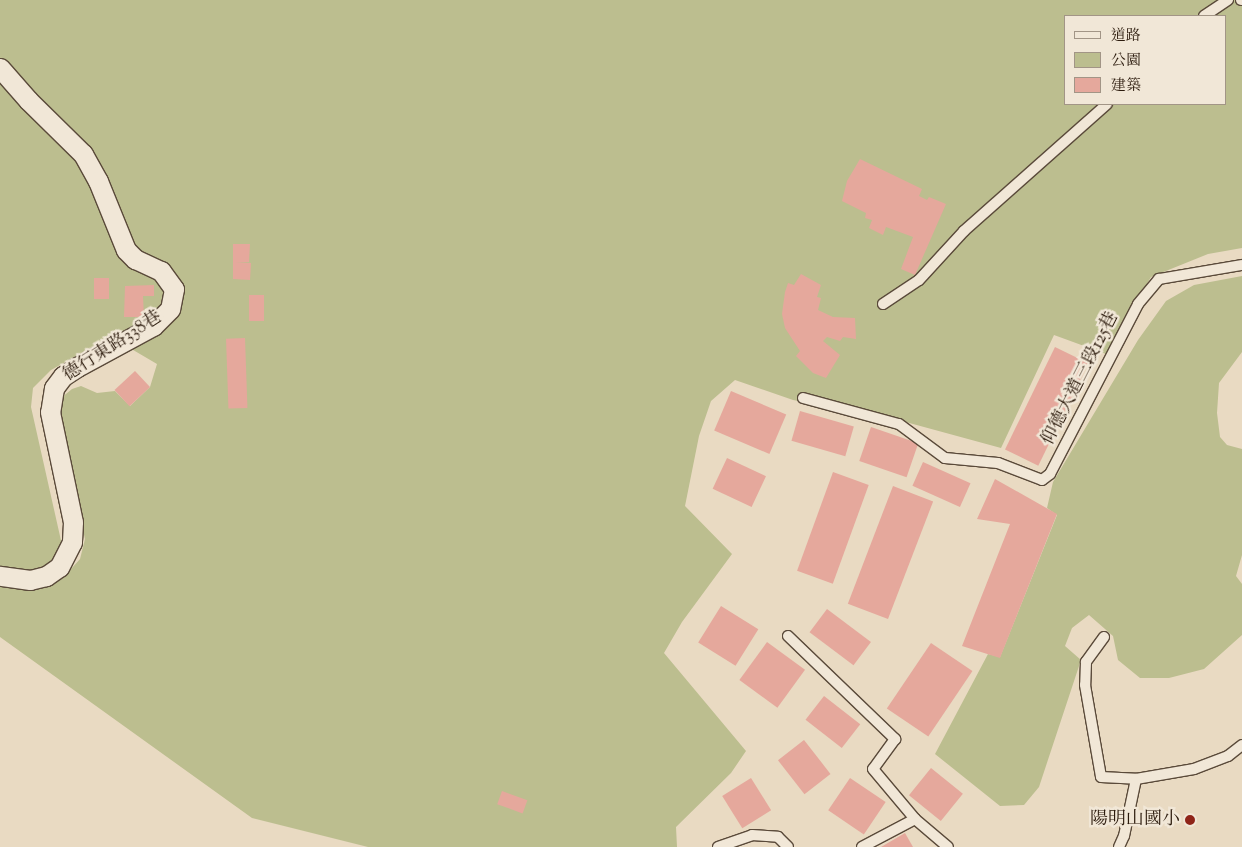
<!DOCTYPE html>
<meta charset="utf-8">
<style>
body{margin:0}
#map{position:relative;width:1242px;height:847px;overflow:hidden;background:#e9dac2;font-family:"Sorts Mill Goudy","Noto Serif TC",serif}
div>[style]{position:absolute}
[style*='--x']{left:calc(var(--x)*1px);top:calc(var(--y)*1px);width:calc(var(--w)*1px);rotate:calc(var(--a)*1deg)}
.green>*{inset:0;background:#bcbe8f}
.building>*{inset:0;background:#e5a89c;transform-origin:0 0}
.roads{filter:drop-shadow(1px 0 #5a4a3a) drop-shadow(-1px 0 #5a4a3a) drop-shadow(0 1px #5a4a3a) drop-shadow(0 -1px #5a4a3a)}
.service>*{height:10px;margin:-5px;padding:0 5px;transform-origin:5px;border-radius:5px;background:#f1e7d7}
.minor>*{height:19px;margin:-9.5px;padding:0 9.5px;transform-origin:9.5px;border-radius:9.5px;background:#f1e7d7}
.dots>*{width:14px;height:14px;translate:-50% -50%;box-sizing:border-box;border:2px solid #f1e7d7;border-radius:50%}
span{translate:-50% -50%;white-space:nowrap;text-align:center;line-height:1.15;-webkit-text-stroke:5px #f1e7d7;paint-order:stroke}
.street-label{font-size:18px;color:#2b1a0c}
.poi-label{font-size:18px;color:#2b1a0c}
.right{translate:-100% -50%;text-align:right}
.legend{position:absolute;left:1064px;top:15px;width:162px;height:90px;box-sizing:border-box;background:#f1e7d7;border:1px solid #a29586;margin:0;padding:6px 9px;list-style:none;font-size:15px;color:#2b1a0c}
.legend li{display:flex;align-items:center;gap:10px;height:25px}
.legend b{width:25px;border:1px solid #a29586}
</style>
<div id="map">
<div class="green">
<i style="clip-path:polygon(evenodd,0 0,1242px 0,1242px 248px,1208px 254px,1151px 277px,1106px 354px,1054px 335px,1001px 448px,902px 421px,793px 400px,735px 380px,711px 401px,699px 436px,685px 506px,732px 554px,682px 622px,664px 653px,746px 751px,731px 773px,676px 827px,677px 847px,368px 847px,252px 818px,0 637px,0 0,1066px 16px,1226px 16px,1226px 104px,1066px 104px,1066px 16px,0 0,111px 337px,157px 364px,150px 387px,130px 406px,115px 391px,97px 393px,81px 386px,72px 389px,55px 403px,85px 539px,80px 559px,63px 578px,49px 585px,62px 545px,31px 407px,33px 388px,51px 370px,111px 337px)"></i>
<i style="clip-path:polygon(1242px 276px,1242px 352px,1219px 383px,1217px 413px,1220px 437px,1227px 445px,1242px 449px,1242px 555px,1236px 576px,1242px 584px,1242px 635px,1204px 669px,1169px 678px,1140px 678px,1118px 660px,1113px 636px,1089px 615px,1072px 628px,1065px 646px,1081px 660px,1039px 787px,1024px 805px,1000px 806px,935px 754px,988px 654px,1000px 657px,1057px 515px,1047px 508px,1053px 482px,1138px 340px,1166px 301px,1194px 285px)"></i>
</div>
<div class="building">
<i style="clip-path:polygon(860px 159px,922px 189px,919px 196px,927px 200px,929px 197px,946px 204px,915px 275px,901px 269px,913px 237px,886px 227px,883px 235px,869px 228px,872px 220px,865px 218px,866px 213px,842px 201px,847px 181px)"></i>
<i style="clip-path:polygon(233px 244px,250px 244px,249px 262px,236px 262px,251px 263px,250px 280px,233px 279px)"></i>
<i style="clip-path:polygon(801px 274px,821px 285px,817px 297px,821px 298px,818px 310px,833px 317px,855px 318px,856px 339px,843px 337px,840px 341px,827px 337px,823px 341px,840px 355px,826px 378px,813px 373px,796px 356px,800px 351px,785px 328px,782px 314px,785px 292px,788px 283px,794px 285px)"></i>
<i style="left:94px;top:278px;width:15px;height:21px"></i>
<i style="clip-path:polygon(154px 285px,154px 296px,143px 296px,144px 317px,124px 317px,125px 286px)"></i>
<i style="left:249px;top:295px;width:15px;height:26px"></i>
<i style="left:245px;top:338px;width:70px;height:19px;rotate:88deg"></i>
<i style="left:1055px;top:347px;width:37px;height:114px;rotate:26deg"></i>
<i style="left:135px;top:371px;width:22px;height:28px;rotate:47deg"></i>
<i style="left:731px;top:391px;width:60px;height:43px;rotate:23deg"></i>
<i style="left:800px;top:411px;width:56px;height:31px;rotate:16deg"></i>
<i style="left:871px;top:427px;width:50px;height:36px;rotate:19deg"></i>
<i style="left:727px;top:458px;width:43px;height:34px;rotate:25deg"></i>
<i style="left:923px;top:462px;width:52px;height:26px;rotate:24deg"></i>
<i style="left:833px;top:472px;width:38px;height:105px;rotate:20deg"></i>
<i style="clip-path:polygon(995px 479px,1057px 514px,1000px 658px,962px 646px,1010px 524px,977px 519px)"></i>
<i style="left:893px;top:486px;width:43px;height:126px;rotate:21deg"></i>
<i style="left:721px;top:606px;width:44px;height:43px;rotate:32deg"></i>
<i style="left:827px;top:609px;width:55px;height:29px;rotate:37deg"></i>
<i style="left:767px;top:642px;width:47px;height:47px;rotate:36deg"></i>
<i style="left:931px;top:643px;width:50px;height:79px;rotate:34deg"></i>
<i style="left:824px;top:696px;width:46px;height:30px;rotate:38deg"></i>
<i style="left:804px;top:740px;width:43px;height:33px;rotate:52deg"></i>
<i style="left:931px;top:768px;width:41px;height:35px;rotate:39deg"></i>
<i style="left:751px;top:778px;width:38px;height:34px;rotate:58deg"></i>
<i style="left:850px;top:778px;width:43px;height:39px;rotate:34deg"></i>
<i style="left:502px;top:791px;width:27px;height:14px;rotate:20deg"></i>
<i style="clip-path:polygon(905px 833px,913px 847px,881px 847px)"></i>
</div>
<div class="roads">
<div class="service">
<i style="--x:1241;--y:0;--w:1;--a:0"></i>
<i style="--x:1204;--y:16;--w:29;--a:-34"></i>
<i style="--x:883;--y:304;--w:43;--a:-33.7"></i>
<i style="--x:919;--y:280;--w:67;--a:-47.4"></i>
<i style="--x:964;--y:231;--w:191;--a:-41.6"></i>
<i style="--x:803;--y:398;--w:99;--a:15.2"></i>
<i style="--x:899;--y:424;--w:57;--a:36.5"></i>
<i style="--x:945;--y:458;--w:53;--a:5.4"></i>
<i style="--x:998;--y:463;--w:47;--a:21.1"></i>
<i style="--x:1042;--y:480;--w:10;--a:-37"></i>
<i style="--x:1050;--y:474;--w:191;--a:-62.6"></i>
<i style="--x:1138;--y:304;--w:33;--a:-50"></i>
<i style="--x:1159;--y:279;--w:84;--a:-9.6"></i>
<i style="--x:788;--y:636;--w:149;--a:43.9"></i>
<i style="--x:895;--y:739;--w:37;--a:126"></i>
<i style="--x:873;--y:769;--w:65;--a:50"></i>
<i style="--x:915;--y:819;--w:43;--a:40.3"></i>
<i style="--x:1104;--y:637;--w:31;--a:126"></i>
<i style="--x:1086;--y:662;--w:23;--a:92"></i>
<i style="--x:1085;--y:685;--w:93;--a:80.1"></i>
<i style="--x:1101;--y:777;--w:35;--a:3"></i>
<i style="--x:718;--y:847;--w:36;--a:-19"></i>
<i style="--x:752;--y:835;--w:26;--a:4"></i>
<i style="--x:778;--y:837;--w:14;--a:45"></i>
<i style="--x:862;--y:847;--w:60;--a:-27.8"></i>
<i style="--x:1119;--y:847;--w:12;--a:-66"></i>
<i style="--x:1124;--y:836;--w:58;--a:-78.1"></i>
<i style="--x:1136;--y:779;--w:59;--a:-9.8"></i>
<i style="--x:1194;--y:769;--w:36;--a:-21"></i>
<i style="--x:1228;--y:756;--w:18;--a:-38"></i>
</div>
<div class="minor">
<i style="--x:0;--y:68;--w:43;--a:48.8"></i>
<i style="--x:28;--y:100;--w:77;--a:44.5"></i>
<i style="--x:83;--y:154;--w:31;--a:61"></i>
<i style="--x:98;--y:181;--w:74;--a:67.9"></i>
<i style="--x:126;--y:250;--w:13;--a:45"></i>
<i style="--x:135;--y:259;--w:29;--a:25"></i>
<i style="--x:161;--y:271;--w:22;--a:54"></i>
<i style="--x:174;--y:289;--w:20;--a:101"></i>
<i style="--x:170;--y:309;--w:24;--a:135"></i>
<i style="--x:153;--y:326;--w:86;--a:151.7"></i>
<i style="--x:77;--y:367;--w:17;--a:147"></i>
<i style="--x:63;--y:376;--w:15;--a:127"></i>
<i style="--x:54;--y:388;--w:24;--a:99"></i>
<i style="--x:50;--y:412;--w:112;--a:78.2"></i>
<i style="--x:73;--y:522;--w:20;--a:93"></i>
<i style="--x:72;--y:542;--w:28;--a:117"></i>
<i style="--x:59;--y:567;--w:16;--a:145"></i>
<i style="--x:46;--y:576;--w:16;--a:166"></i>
<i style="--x:30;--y:580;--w:30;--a:-172"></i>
</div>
</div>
<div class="dots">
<i style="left:1190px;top:820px;background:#8f2418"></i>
</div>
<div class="street-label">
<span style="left:113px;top:347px;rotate:-33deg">德行東路338巷</span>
<span style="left:1081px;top:379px;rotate:-63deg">仰德大道三段125巷</span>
</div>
<div class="poi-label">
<span class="right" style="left:1180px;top:820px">陽明山國小</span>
</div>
<ul class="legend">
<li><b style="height:6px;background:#f1e7d7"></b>道路</li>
<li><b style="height:14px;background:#bcbe8f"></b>公園</li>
<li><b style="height:14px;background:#e5a89c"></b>建築</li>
</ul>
</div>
